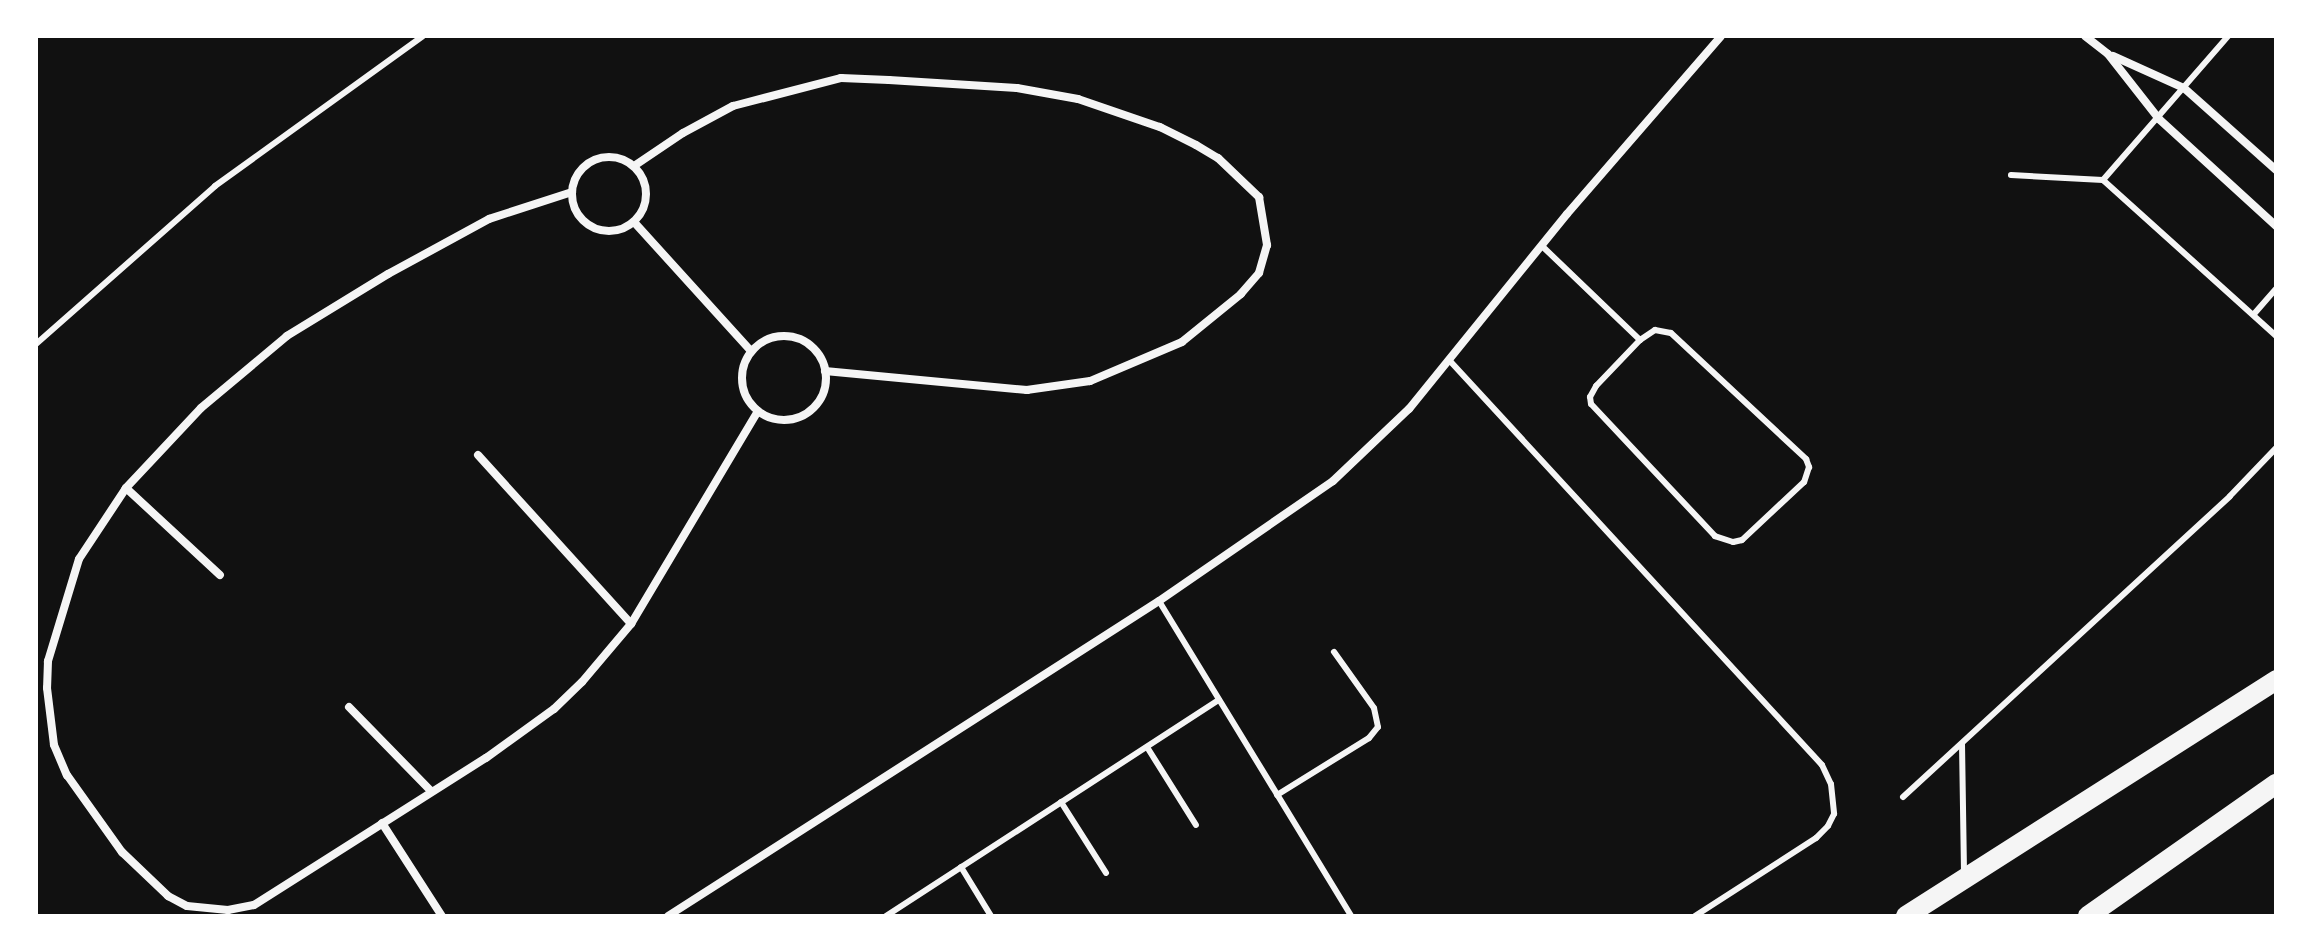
<!DOCTYPE html>
<style>
body{margin:0}
#map{position:relative;width:2312px;height:952px;overflow:hidden;background:#111;font-family:"Alegreya Sans",sans-serif}
div>[style]{position:absolute}
[style*='--x']{left:calc(var(--x)*1px);top:calc(var(--y)*1px);width:calc(var(--w)*1px);rotate:calc(var(--a)*1deg)}
.service>*{height:6px;margin:-3px;padding:0 3px;transform-origin:3px;border-radius:3px;background:#f5f5f5}
.minor>*{height:8px;margin:-4px;padding:0 4px;transform-origin:4px;border-radius:4px;background:#f5f5f5}
.minor>.ring{margin:-4px;padding:0;box-sizing:content-box;background:none;border:8px solid #f5f5f5;border-radius:50%}
.primary>*{height:20px;margin:-10px;padding:0 10px;transform-origin:10px;border-radius:10px;background:#f5f5f5}
span{translate:-50% -50%;white-space:nowrap;text-align:center;line-height:1.15;-webkit-text-stroke:8px #fff;paint-order:stroke}
.frame{position:absolute;inset:0;border:38px solid #fff;pointer-events:none}
</style>
<div id="map">
<div class="service">
<i style="--x:2011;--y:175;--w:92;--a:3.1"></i>
<i style="--x:2103;--y:180;--w:233;--a:42"></i>
<i style="--x:2103;--y:180;--w:191;--a:-49"></i>
<i style="--x:1542;--y:246;--w:136;--a:43.8"></i>
<i style="--x:2254;--y:314;--w:33;--a:-49"></i>
<i style="--x:1655;--y:330;--w:16;--a:11"></i>
<i style="--x:1671;--y:333;--w:185;--a:43"></i>
<i style="--x:1806;--y:459;--w:9;--a:69"></i>
<i style="--x:1809;--y:467;--w:16;--a:108"></i>
<i style="--x:1804;--y:482;--w:85;--a:136.9"></i>
<i style="--x:1742;--y:540;--w:9;--a:167"></i>
<i style="--x:1733;--y:542;--w:19;--a:-162"></i>
<i style="--x:1715;--y:536;--w:181;--a:-133.2"></i>
<i style="--x:1591;--y:404;--w:7;--a:-98"></i>
<i style="--x:1590;--y:397;--w:13;--a:-61"></i>
<i style="--x:1596;--y:386;--w:64;--a:-46.3"></i>
<i style="--x:1640;--y:340;--w:18;--a:-34"></i>
<i style="--x:36;--y:344;--w:239;--a:-41.4"></i>
<i style="--x:215;--y:186;--w:256;--a:-35.8"></i>
<i style="--x:1450;--y:361;--w:549;--a:47.36"></i>
<i style="--x:1822;--y:765;--w:21;--a:65"></i>
<i style="--x:1831;--y:784;--w:30;--a:84"></i>
<i style="--x:1834;--y:814;--w:13;--a:117"></i>
<i style="--x:1828;--y:826;--w:17;--a:135"></i>
<i style="--x:1816;--y:838;--w:144;--a:147.2"></i>
<i style="--x:1159;--y:601;--w:369;--a:58.6"></i>
<i style="--x:1962;--y:744;--w:130;--a:89.1"></i>
<i style="--x:1147;--y:747;--w:92;--a:57.9"></i>
<i style="--x:1277;--y:795;--w:108;--a:-31.8"></i>
<i style="--x:1369;--y:738;--w:14;--a:-51"></i>
<i style="--x:1378;--y:727;--w:19;--a:-102"></i>
<i style="--x:1374;--y:708;--w:69;--a:-125.5"></i>
<i style="--x:1903;--y:797;--w:444;--a:-42.6"></i>
<i style="--x:2230;--y:496;--w:66;--a:-46.2"></i>
<i style="--x:1061;--y:802;--w:84;--a:57.6"></i>
<i style="--x:961;--y:867;--w:57;--a:58.5"></i>
<i style="--x:886;--y:916;--w:397;--a:-33"></i>
</div>
<div class="minor">
<i style="--x:2085;--y:36;--w:29;--a:38"></i>
<i style="--x:2108;--y:54;--w:83;--a:51.9"></i>
<i style="--x:2159;--y:119;--w:159;--a:42.4"></i>
<i style="--x:2113;--y:56;--w:78;--a:24.3"></i>
<i style="--x:2184;--y:88;--w:123;--a:41.7"></i>
<i class="ring" style="left:572px;top:157px;width:66px;height:66px"></i>
<i style="--x:634;--y:166;--w:59;--a:-34"></i>
<i style="--x:683;--y:133;--w:57;--a:-28.4"></i>
<i style="--x:733;--y:106;--w:112;--a:-14.5"></i>
<i style="--x:841;--y:78;--w:48;--a:2.4"></i>
<i style="--x:889;--y:80;--w:128;--a:3.6"></i>
<i style="--x:1017;--y:88;--w:62;--a:10.2"></i>
<i style="--x:1078;--y:99;--w:87;--a:18.9"></i>
<i style="--x:1160;--y:127;--w:40;--a:26.6"></i>
<i style="--x:1196;--y:145;--w:26;--a:31"></i>
<i style="--x:1218;--y:158;--w:57;--a:43.6"></i>
<i style="--x:1259;--y:197;--w:49;--a:80.5"></i>
<i style="--x:1267;--y:245;--w:29;--a:106"></i>
<i style="--x:1259;--y:273;--w:28;--a:131"></i>
<i style="--x:1241;--y:294;--w:76;--a:140.9"></i>
<i style="--x:1182;--y:342;--w:100;--a:157"></i>
<i style="--x:1090;--y:381;--w:64;--a:171.9"></i>
<i style="--x:1027;--y:390;--w:203;--a:-174.6"></i>
<i style="--x:572;--y:192;--w:87;--a:162"></i>
<i style="--x:489;--y:219;--w:115;--a:151.4"></i>
<i style="--x:388;--y:274;--w:119;--a:148.5"></i>
<i style="--x:287;--y:336;--w:112;--a:140.1"></i>
<i style="--x:201;--y:408;--w:110;--a:133.2"></i>
<i style="--x:126;--y:488;--w:85;--a:123.5"></i>
<i style="--x:79;--y:559;--w:107;--a:106.9"></i>
<i style="--x:48;--y:661;--w:27;--a:92"></i>
<i style="--x:47;--y:688;--w:57;--a:83"></i>
<i style="--x:54;--y:745;--w:33;--a:67"></i>
<i style="--x:67;--y:775;--w:95;--a:54.5"></i>
<i style="--x:122;--y:852;--w:64;--a:43.7"></i>
<i style="--x:168;--y:896;--w:21;--a:28"></i>
<i style="--x:187;--y:906;--w:41;--a:5.6"></i>
<i style="--x:228;--y:910;--w:26;--a:-11"></i>
<i style="--x:254;--y:905;--w:275;--a:-32.4"></i>
<i style="--x:486;--y:758;--w:84;--a:-35.8"></i>
<i style="--x:554;--y:709;--w:39;--a:-44"></i>
<i style="--x:582;--y:682;--w:76;--a:-49.8"></i>
<i style="--x:631;--y:624;--w:248;--a:-59.2"></i>
<i style="--x:634;--y:222;--w:174;--a:47.8"></i>
<i class="ring" style="left:742px;top:336px;width:76px;height:76px"></i>
<i style="--x:478;--y:455;--w:228;--a:47.8"></i>
<i style="--x:126;--y:488;--w:128;--a:42.8"></i>
<i style="--x:349;--y:707;--w:117;--a:45.7"></i>
<i style="--x:382;--y:823;--w:111;--a:57.2"></i>
<i style="--x:668;--y:916;--w:583;--a:-32.68"></i>
<i style="--x:1159;--y:601;--w:211;--a:-34.6"></i>
<i style="--x:1333;--y:481;--w:105;--a:-43.5"></i>
<i style="--x:1409;--y:409;--w:251;--a:-51"></i>
<i style="--x:1567;--y:214;--w:235;--a:-49.1"></i>
</div>
<div class="primary">
<i style="--x:1906;--y:916;--w:439;--a:-32.5"></i>
<i style="--x:2088;--y:916;--w:230;--a:-35.1"></i>
</div>
<div class="frame"></div>
</div>
